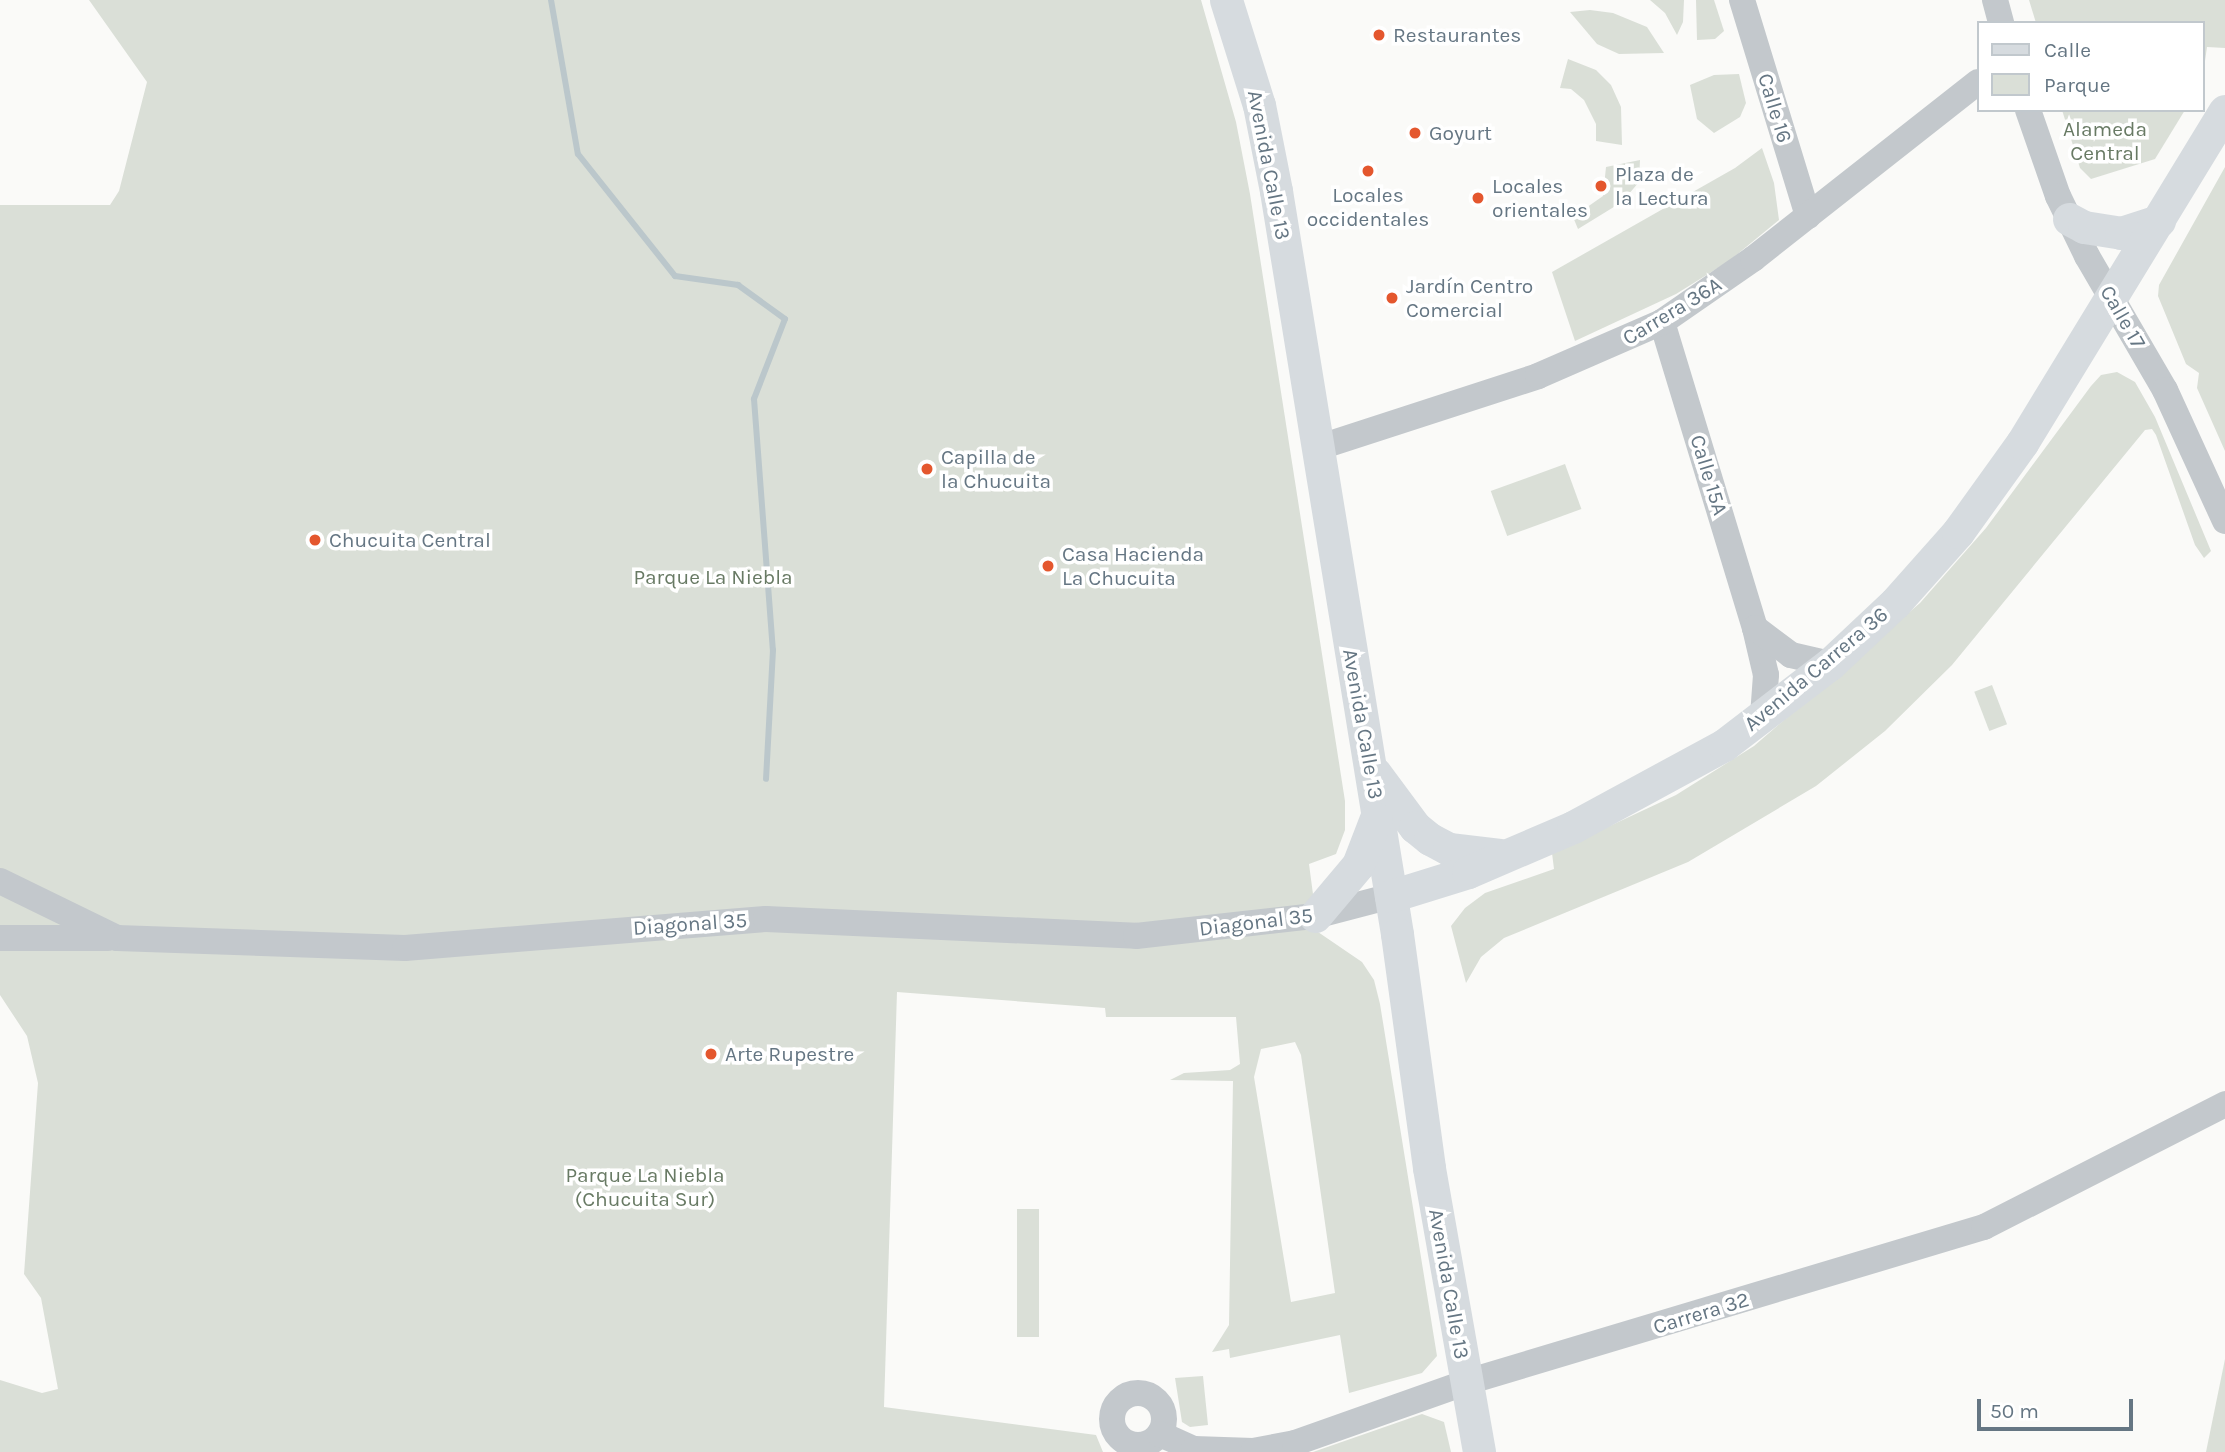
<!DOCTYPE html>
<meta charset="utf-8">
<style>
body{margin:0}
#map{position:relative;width:2225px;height:1452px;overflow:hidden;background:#fafaf8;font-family:Karla,sans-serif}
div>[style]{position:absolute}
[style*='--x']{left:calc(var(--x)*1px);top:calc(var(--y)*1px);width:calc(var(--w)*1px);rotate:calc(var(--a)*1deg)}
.green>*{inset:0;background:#dadfd7;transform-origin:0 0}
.stream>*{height:6px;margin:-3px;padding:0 3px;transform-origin:3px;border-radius:3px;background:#bbc7cb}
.minor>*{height:26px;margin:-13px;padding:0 13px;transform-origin:13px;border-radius:13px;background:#c3c8cc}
.minor>.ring{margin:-13px;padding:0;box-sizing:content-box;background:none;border:26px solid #c3c8cc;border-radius:50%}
.major>*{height:33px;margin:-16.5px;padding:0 16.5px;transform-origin:16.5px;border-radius:16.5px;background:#d6dbdf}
.dots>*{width:19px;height:19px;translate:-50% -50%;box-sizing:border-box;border:4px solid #fff;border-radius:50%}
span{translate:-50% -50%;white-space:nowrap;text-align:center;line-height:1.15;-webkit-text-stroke:7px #fff;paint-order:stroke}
.poi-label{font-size:21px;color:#657683}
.left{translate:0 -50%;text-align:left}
.street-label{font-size:21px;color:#657683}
.park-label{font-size:21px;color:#687a64}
.legend{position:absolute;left:1977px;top:21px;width:228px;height:91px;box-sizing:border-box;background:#fff;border:2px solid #c1c8cd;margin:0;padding:9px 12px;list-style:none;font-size:21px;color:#657683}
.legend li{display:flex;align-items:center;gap:14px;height:35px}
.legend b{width:35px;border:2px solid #c1c8cd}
.scale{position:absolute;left:1977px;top:1399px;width:156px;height:32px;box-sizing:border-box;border:4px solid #657683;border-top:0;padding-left:9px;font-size:21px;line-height:24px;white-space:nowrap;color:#657683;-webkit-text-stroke:5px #fff;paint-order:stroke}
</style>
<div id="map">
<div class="green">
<i style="clip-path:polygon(evenodd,89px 0,1201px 0,1236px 122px,1250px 194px,1345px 801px,1345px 830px,1336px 854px,1309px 864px,1318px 932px,1362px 962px,1374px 980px,1380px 1004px,1437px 1356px,1422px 1373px,1349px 1393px,1340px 1335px,1230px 1358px,1229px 1349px,1212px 1352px,1229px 1325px,1233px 1081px,1170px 1080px,1184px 1073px,1230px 1070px,1240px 1064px,1236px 1017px,1106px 1017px,1105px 1008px,897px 992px,884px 1407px,1096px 1435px,1103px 1452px,0 1452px,0 1380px,42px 1393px,58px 1389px,41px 1298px,24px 1274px,38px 1083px,27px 1036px,0 995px,0 205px,110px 205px,119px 191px,147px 82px,89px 0,1295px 1042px,1301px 1055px,1335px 1293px,1291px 1302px,1254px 1077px,1261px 1049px,1295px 1042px)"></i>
<i style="clip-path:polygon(1650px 0,1684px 0,1683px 22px,1677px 35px,1665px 13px)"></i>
<i style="clip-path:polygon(1696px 0,1714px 0,1724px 31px,1715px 39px,1697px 40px)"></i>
<i style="clip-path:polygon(2029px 0,2225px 0,2225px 48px,2207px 47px,2202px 82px,2202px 23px,2036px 23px)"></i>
<i style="clip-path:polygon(1590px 10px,1613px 13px,1647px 27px,1664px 53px,1619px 54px,1597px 44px,1570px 12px)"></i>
<i style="clip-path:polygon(1568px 59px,1596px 70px,1611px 85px,1621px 107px,1622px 145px,1596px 141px,1596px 124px,1584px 100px,1571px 89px,1560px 88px)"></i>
<i style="clip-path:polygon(1739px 74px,1746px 103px,1740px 117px,1714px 133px,1697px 119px,1690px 85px,1714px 75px)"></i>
<i style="clip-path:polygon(2062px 110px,2185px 110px,2155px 159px,2091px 179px,2080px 168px)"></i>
<i style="clip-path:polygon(1762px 148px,1774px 183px,1779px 220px,1729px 261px,1676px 294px,1575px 341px,1552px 272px,1735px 168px)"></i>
<i style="clip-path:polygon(1640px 160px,1639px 182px,1622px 202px,1578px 229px,1573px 217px,1603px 196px,1606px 167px)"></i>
<i style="clip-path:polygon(2225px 167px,2225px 451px,2197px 388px,2199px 373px,2186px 364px,2158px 296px,2159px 285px)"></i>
<i style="clip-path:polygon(2117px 372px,2135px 382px,2155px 417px,2211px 551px,2204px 558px,2195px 545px,2156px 435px,2152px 429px,2145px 430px,1952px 665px,1885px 731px,1816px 786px,1688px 862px,1504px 938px,1481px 957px,1466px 983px,1451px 926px,1465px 908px,1485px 893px,1554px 869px,1552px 853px,1676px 795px,1754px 746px,1920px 603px,1986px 528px,2091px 386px,2101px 375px)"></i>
<i style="left:1565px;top:464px;width:48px;height:79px;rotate:70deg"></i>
<i style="left:1992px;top:685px;width:42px;height:19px;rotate:69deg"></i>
<i style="left:1017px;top:1209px;width:22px;height:128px"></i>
<i style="clip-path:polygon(2225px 1359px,2225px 1452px,2206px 1452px)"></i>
<i style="clip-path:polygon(1203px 1376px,1208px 1425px,1190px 1427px,1182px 1422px,1175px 1378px)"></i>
<i style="clip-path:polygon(1422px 1414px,1444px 1422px,1451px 1452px,1313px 1452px)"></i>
</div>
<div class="stream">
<i style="--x:551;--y:0;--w:156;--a:80.1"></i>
<i style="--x:578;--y:154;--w:156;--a:51.5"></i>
<i style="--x:675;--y:276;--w:64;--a:8.1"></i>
<i style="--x:738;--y:285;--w:58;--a:35.9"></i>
<i style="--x:785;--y:319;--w:86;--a:111.2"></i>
<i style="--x:754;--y:399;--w:252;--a:85.7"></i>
<i style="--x:773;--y:650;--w:129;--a:93.1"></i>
</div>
<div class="minor">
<i style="--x:1742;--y:0;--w:226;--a:73"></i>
<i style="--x:1995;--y:0;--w:24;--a:75"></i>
<i style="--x:2028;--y:110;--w:91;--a:70.8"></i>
<i style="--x:2058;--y:196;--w:67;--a:64.2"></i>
<i style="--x:2087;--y:256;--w:155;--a:59.8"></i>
<i style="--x:2165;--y:390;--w:144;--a:65.4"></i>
<i style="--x:1662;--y:322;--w:320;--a:73.1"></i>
<i style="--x:1755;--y:628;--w:48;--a:76.8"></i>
<i style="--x:1766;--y:675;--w:41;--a:94.2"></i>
<i style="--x:1317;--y:448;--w:232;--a:-18"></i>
<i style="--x:1538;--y:376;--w:135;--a:-23.5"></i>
<i style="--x:1662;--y:322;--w:111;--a:-34.7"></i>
<i style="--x:1753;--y:259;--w:286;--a:-38.2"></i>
<i style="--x:1755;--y:628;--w:45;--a:36.9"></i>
<i style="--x:1791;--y:655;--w:40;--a:13"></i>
<i style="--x:0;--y:881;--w:130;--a:26"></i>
<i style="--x:117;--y:938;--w:288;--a:2"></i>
<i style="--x:405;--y:948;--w:362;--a:-4.6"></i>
<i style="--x:766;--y:919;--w:370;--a:2.6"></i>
<i style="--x:1136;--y:936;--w:180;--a:-6.4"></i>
<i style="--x:1315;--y:916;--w:79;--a:-14.7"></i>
<i style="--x:0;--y:938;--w:108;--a:0"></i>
<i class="ring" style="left:1112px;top:1393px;width:26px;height:26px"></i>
<i style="--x:1160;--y:1434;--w:37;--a:24"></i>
<i style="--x:1194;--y:1449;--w:59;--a:1.9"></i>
<i style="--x:1253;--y:1451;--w:43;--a:-10.8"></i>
<i style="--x:1295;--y:1443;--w:182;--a:-19.5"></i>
<i style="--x:1467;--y:1382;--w:540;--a:-16.69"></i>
<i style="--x:1984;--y:1227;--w:271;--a:-27"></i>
</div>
<div class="major">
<i style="--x:1226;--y:0;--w:110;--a:72.6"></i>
<i style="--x:1259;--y:105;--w:88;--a:78.8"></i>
<i style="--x:1276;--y:191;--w:753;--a:80.75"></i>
<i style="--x:1397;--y:934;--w:236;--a:82.2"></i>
<i style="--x:1429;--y:1168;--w:288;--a:80"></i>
<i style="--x:2069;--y:219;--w:17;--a:28"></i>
<i style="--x:2084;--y:227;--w:37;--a:9"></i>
<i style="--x:2121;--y:233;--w:40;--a:-18"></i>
<i style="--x:1375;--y:773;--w:67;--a:53.5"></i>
<i style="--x:1415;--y:827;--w:19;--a:39"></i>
<i style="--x:1430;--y:839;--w:21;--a:28"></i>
<i style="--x:1449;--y:849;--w:51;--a:6.7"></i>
<i style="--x:1391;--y:896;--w:81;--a:-17.3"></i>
<i style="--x:1468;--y:872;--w:114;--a:-23.2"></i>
<i style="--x:1573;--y:827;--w:172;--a:-28.5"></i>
<i style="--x:1724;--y:745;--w:133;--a:-37.4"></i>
<i style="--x:1830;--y:664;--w:89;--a:-43.2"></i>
<i style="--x:1895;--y:603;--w:95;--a:-48.4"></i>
<i style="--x:1958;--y:532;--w:110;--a:-54.3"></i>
<i style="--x:2022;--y:443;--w:389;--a:-58.6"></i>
<i style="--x:1315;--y:916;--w:67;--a:-49.9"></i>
<i style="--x:1358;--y:865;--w:50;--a:-69"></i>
</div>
<div class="dots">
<i style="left:1379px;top:35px;background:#e4572e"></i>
<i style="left:1415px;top:133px;background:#e4572e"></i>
<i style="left:1368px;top:171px;background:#e4572e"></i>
<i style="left:1601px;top:186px;background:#e4572e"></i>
<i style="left:1478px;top:198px;background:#e4572e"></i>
<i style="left:1392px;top:298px;background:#e4572e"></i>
<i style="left:927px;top:469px;background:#e4572e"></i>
<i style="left:315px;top:540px;background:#e4572e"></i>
<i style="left:1048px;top:566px;background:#e4572e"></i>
<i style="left:711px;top:1054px;background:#e4572e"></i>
</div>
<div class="poi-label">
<span class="left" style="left:1393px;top:35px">Restaurantes</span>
<span class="left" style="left:1429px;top:133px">Goyurt</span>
<span class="left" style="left:1615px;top:186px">Plaza de<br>la Lectura</span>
<span class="left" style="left:1492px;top:198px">Locales<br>orientales</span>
<span style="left:1368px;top:207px">Locales<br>occidentales</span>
<span class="left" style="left:1406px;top:298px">Jardín Centro<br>Comercial</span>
<span class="left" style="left:941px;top:469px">Capilla de<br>la Chucuita</span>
<span class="left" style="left:329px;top:540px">Chucuita Central</span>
<span class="left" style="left:1062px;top:566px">Casa Hacienda<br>La Chucuita</span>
<span class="left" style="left:725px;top:1054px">Arte Rupestre</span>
</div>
<div class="street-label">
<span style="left:1775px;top:108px;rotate:73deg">Calle 16</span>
<span style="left:1269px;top:165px;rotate:79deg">Avenida Calle 13</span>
<span style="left:1672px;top:311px;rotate:-31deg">Carrera 36A</span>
<span style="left:2123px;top:317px;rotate:60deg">Calle 17</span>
<span style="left:1709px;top:475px;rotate:73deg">Calle 15A</span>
<span style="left:1816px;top:669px;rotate:-40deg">Avenida Carrera 36</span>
<span style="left:1363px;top:724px;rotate:80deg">Avenida Calle 13</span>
<span style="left:1256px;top:922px;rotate:-7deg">Diagonal 35</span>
<span style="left:690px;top:924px;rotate:-4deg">Diagonal 35</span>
<span style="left:1449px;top:1284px;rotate:80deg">Avenida Calle 13</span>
<span style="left:1701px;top:1313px;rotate:-17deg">Carrera 32</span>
</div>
<div class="park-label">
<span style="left:2105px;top:141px">Alameda<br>Central</span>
<span style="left:713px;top:577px">Parque La Niebla</span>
<span style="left:645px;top:1187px">Parque La Niebla<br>(Chucuita Sur)</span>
</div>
<ul class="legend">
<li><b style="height:9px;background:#d6dbdf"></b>Calle</li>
<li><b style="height:19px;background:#dadfd7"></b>Parque</li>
</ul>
<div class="scale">50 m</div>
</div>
